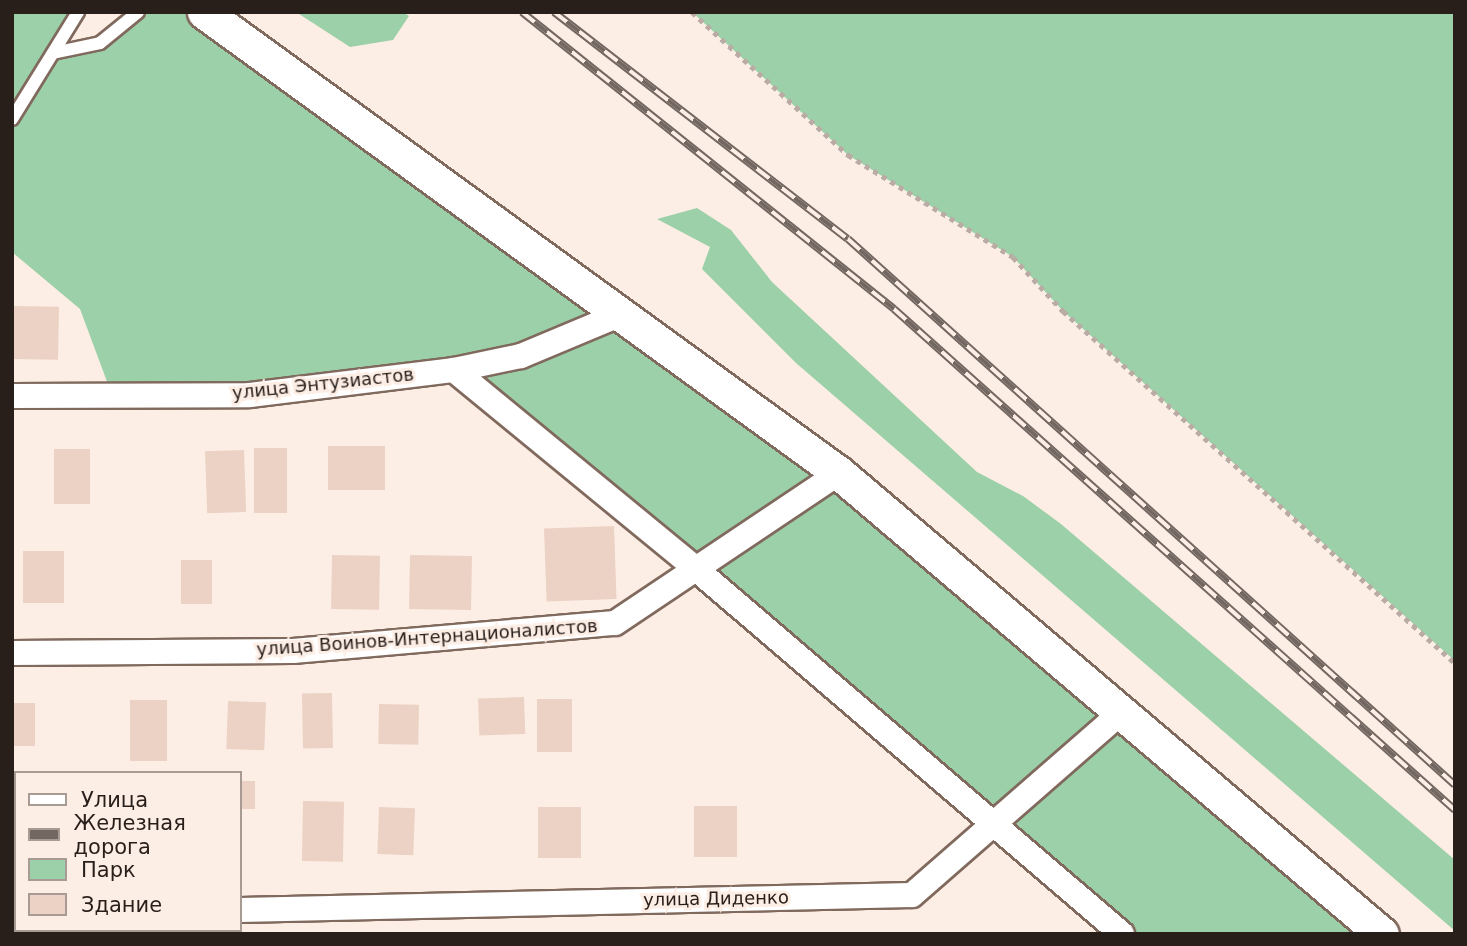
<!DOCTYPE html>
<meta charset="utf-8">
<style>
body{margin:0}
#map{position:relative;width:1467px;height:946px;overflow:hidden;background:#fdeee5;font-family:"DejaVu Sans",sans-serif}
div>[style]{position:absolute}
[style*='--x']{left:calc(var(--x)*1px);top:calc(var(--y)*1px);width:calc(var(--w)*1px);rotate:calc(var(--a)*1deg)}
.green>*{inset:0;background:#9cd0a8}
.building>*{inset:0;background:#ebd2c4;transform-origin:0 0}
.path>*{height:4.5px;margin-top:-2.25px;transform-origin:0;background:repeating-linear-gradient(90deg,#baaca5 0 5px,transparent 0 10px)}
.roads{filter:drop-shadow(2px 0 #80695d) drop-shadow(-2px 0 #80695d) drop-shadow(0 2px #80695d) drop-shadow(0 -2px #80695d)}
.lane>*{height:12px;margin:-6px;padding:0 6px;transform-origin:6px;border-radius:6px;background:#fff}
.street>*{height:24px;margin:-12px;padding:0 12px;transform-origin:12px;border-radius:12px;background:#fff}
.secondary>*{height:33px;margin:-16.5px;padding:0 16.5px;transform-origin:16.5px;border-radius:16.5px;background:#fff}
.rail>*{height:8px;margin-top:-4px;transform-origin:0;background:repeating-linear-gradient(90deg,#fdeee5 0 16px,#736761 0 32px);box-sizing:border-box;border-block:2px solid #736761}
span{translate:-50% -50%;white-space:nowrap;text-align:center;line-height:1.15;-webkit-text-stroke:6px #fdeee5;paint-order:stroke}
.street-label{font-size:18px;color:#281e1a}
.frame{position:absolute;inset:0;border:14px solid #281e1a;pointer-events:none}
.legend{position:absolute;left:14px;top:771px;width:228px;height:161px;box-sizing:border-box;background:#fdeee5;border:2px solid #a89b94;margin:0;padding:9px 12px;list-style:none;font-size:21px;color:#281e1a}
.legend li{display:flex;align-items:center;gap:14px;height:35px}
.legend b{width:35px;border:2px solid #a89b94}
</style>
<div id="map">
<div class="green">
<i style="clip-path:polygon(12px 12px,79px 12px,55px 51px,100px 43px,138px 12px,204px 12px,624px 313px,1381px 934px,1122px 934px,455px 371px,112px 395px,80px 309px,12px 252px)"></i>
<i style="clip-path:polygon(296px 12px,403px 12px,409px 16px,393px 40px,350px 47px)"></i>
<i style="clip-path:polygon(692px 12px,1455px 12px,1455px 661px,1063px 311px,1013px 257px,848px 155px)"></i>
<i style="clip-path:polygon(697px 208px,731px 230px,772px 282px,977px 472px,1023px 496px,1061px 524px,1455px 860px,1455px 931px,796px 363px,702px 269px,710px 247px,657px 219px)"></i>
</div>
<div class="building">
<i style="left:13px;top:306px;width:46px;height:53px;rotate:1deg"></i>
<i style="left:328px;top:446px;width:57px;height:44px"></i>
<i style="left:254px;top:448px;width:33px;height:65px"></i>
<i style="left:54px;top:449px;width:36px;height:55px"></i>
<i style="left:244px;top:450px;width:62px;height:39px;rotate:88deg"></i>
<i style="left:614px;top:526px;width:73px;height:70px;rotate:88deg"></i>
<i style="left:23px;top:551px;width:41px;height:52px"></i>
<i style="left:332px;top:555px;width:48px;height:54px;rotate:1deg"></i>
<i style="left:410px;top:555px;width:62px;height:54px;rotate:1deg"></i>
<i style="left:181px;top:560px;width:31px;height:44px"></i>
<i style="left:332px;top:693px;width:55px;height:30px;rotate:89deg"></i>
<i style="left:524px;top:697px;width:37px;height:46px;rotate:88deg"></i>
<i style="left:537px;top:699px;width:35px;height:53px"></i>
<i style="left:130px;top:700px;width:37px;height:61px"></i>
<i style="left:228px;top:701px;width:38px;height:48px;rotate:2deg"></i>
<i style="left:12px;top:703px;width:23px;height:43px"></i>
<i style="left:379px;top:704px;width:40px;height:40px;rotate:1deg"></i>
<i style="left:240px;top:781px;width:15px;height:28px"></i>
<i style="left:303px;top:801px;width:41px;height:60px;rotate:1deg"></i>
<i style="left:694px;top:806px;width:43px;height:51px"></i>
<i style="left:379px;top:807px;width:36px;height:47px;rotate:2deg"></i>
<i style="left:538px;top:807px;width:43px;height:51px"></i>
</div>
<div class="path">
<i style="--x:692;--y:12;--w:212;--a:42.5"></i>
<i style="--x:848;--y:155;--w:194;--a:31.7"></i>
<i style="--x:1013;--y:257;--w:74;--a:47.2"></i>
<i style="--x:1063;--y:311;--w:527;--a:41.92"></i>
</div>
<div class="roads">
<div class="lane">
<i style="--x:53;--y:53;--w:48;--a:-12"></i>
<i style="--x:100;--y:43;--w:49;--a:-39.2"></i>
<i style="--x:12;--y:119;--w:126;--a:-58.3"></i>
</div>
<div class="street">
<i style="--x:454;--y:370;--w:313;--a:39.4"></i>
<i style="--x:696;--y:569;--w:561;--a:40.59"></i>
<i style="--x:12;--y:396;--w:238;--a:-0.2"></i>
<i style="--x:250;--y:395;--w:206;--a:-7"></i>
<i style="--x:454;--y:370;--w:68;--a:-11.8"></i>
<i style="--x:521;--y:356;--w:112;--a:-22.7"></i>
<i style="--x:12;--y:653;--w:281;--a:-0.4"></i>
<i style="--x:293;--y:651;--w:323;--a:-5"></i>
<i style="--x:615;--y:623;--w:270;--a:-33.8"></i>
<i style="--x:12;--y:907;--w:4;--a:0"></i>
<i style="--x:240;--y:910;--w:672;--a:-1.28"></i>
<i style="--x:912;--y:895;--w:280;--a:-41.1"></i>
</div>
<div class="secondary">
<i style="--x:204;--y:12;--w:785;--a:35.98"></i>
<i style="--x:839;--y:473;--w:712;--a:40.33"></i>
</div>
</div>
<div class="rail">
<i style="--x:522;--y:12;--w:476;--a:38.6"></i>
<i style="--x:894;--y:309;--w:752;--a:41.77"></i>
<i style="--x:554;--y:12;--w:371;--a:37.7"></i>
<i style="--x:848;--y:239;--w:816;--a:41.97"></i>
</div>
<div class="street-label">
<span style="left:323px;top:384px;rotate:-6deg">улица Энтузиастов</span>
<span style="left:427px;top:638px;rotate:-4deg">улица Воинов-Интернационалистов</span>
<span style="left:716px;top:899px;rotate:-1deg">улица Диденко</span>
</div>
<div class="frame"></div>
<ul class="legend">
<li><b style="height:9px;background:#fff"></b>Улица</li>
<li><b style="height:9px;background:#736761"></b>Железная дорога</li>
<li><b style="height:19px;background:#9cd0a8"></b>Парк</li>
<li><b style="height:19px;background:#ebd2c4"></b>Здание</li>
</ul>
</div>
